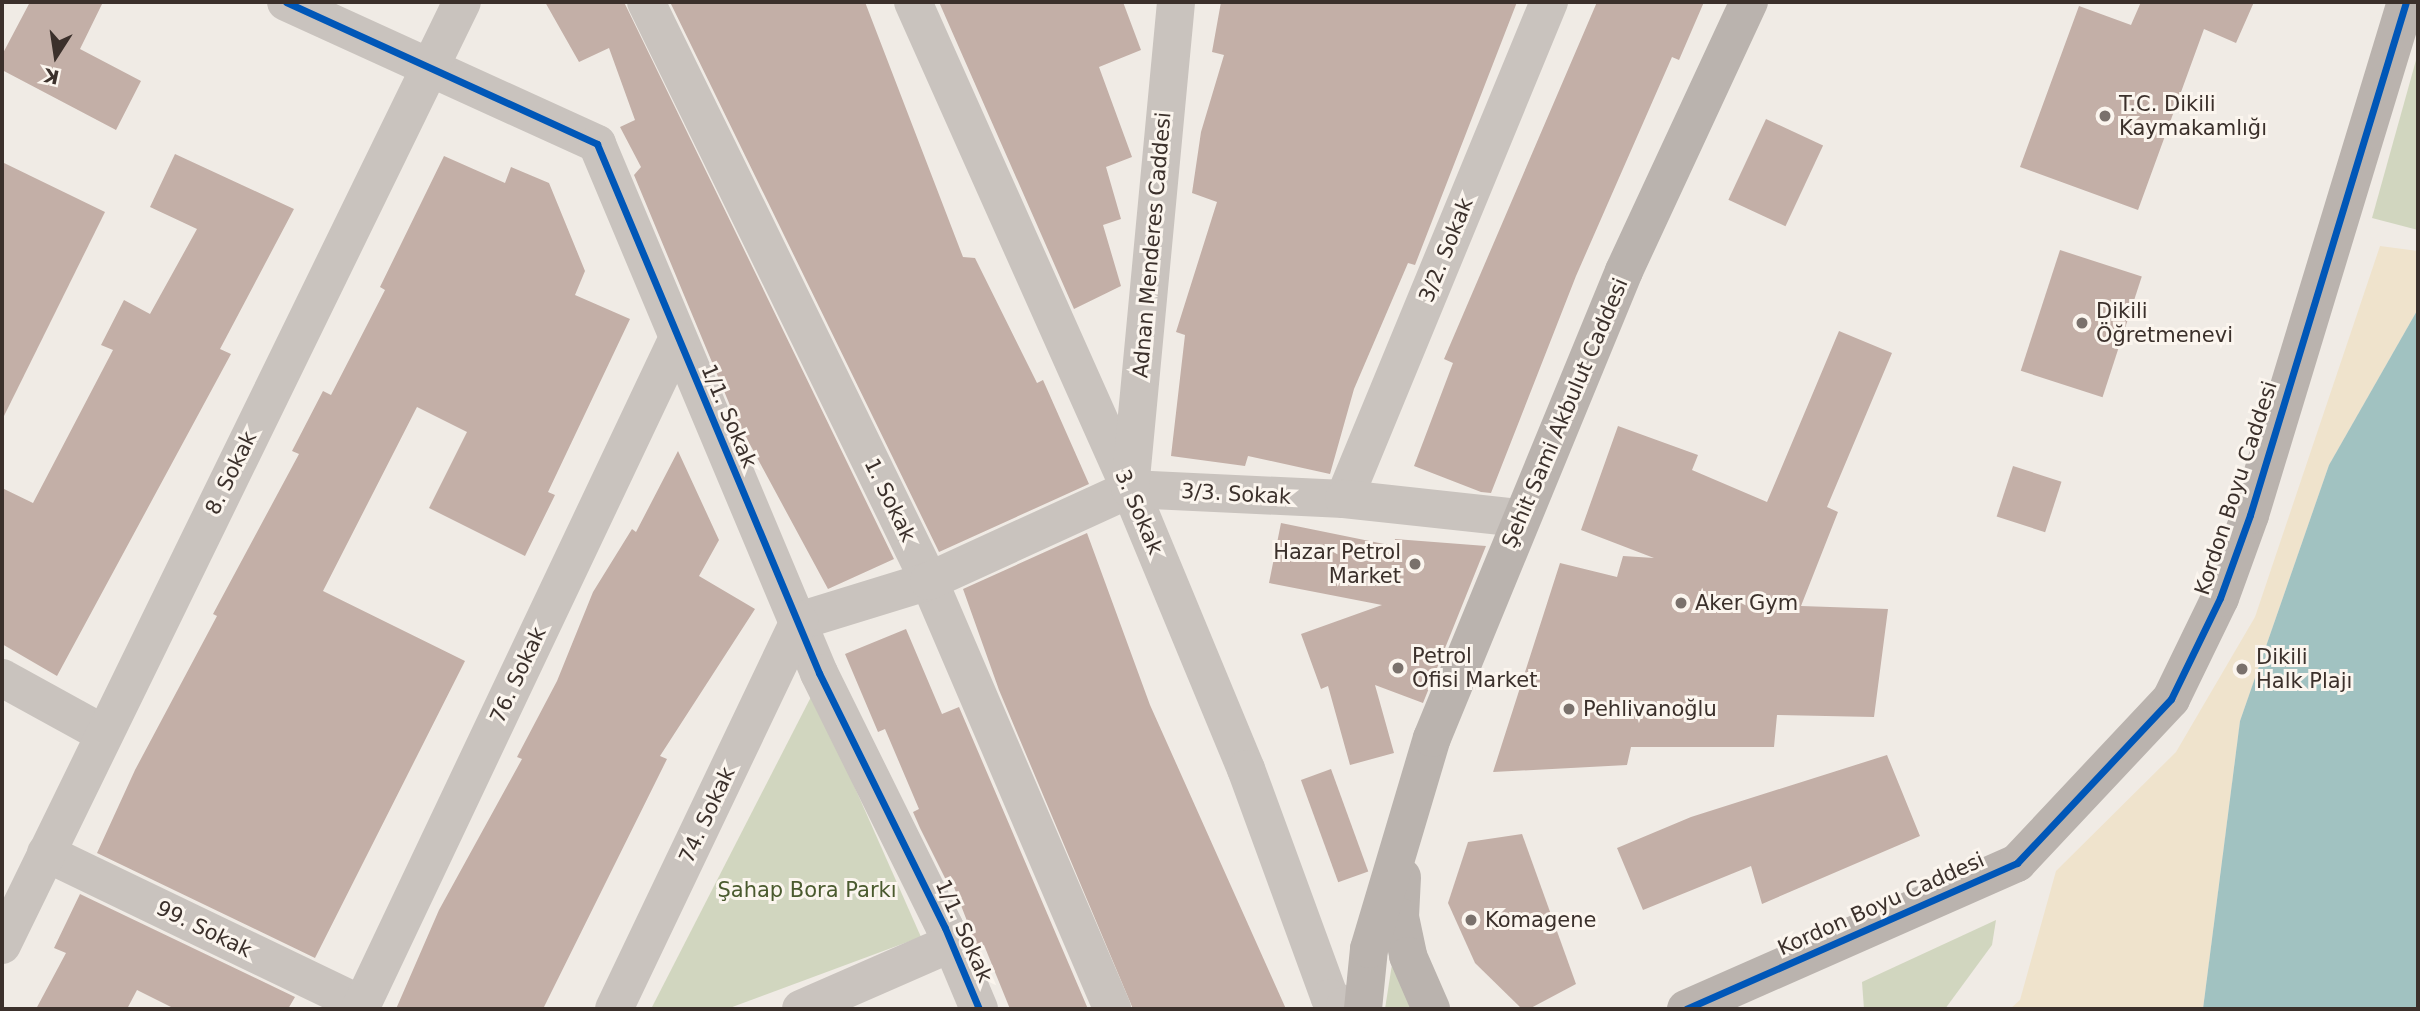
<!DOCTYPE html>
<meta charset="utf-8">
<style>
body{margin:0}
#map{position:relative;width:2420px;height:1011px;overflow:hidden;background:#f0ebe5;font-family:"DejaVu Sans",sans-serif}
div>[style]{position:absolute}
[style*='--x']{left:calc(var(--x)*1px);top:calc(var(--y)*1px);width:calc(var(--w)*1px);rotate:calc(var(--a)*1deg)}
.green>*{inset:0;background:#d1d6bf}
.sand>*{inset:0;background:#efe3cc}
.water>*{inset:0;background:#a1c2c1}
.building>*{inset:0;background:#c3afa7;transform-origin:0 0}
.minor>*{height:38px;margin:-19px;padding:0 19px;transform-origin:19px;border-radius:19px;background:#c9c3be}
.tertiary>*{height:38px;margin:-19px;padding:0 19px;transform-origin:19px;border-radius:19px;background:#c9c3be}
.secondary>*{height:38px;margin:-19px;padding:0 19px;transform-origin:19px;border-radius:19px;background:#bab3ae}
.cycleway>*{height:7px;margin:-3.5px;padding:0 3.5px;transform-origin:3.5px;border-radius:3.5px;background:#0057b8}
.dots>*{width:19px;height:19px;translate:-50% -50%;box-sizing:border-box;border:4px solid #fbf5ee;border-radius:50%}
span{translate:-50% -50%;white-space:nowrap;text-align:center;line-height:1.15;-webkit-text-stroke:6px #fbf5ee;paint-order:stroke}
.poi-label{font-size:21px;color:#3b302b}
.left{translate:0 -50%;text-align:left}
.right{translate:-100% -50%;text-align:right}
.street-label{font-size:21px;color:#3b302b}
.park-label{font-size:21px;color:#4a5a2e}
.frame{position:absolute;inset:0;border:4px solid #3b302b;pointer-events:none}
.north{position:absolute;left:21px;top:21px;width:70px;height:70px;-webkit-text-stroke:5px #fbf5ee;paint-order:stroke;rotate:192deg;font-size:19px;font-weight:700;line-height:28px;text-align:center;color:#3b302b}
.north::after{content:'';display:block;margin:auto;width:24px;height:32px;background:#3b302b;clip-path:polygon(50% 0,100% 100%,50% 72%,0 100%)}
</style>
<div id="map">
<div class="green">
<i style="clip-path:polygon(2418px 53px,2418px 230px,2372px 218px)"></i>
<i style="clip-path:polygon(813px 693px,921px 937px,727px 1009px,651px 1009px)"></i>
<i style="clip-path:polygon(1996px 920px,1992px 945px,1945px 1009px,1864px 1009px,1862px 982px)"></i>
<i style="clip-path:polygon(1392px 964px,1413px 1009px,1385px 1009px)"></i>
</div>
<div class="sand">
<i style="clip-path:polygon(2380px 246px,2418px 251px,2418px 309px,2329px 465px,2240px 721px,2203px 1009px,2010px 1009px,2020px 1000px,2056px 871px,2176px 752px,2255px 617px)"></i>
</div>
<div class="water">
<i style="clip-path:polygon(2418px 309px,2418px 1009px,2203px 1009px,2240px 721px,2329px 465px)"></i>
</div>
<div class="building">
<i style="clip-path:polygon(30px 2px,103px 2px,80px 49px,141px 81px,116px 130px,2px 70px,2px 55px)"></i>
<i style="clip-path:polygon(545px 2px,624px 2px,894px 559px,828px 589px,734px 415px,634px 175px,641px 167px,620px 127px,635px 120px,609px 48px,579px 62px)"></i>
<i style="clip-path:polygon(670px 2px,865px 2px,963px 257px,975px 258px,1037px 383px,1043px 380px,1089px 484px,939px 552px)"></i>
<i style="clip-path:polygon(939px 2px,1123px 2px,1141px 50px,1099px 67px,1132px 157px,1106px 167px,1121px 219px,1103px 225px,1121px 286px,1074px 309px)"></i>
<i style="clip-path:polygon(1221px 2px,1517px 2px,1415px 265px,1408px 263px,1354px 389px,1330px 474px,1248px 456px,1245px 466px,1171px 456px,1185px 335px,1176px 332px,1217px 202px,1192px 193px,1201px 132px,1224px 55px,1212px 52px)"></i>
<i style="clip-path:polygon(1597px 2px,1704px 2px,1679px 60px,1672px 57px,1576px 276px,1491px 493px,1481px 492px,1414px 466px,1453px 363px,1444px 359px)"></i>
<i style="clip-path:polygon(2141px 2px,2254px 2px,2236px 43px,2204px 29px,2138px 210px,2020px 167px,2079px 6px,2131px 25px)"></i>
<i style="left:1766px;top:119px;width:63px;height:89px;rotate:25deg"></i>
<i style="clip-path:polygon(175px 154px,294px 209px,220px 349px,231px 354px,57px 676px,2px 644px,2px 488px,33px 503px,113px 350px,101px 345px,124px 300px,150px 314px,197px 229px,150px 207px)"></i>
<i style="clip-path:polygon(444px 156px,505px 183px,511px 167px,549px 183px,585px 271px,575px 295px,630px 319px,548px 492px,555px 495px,525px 556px,429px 508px,467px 432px,417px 407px,323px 591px,465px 661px,315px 958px,97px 853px,135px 770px,217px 616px,213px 614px,299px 454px,292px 451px,323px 391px,331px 395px,385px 290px,380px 287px)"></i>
<i style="clip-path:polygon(2px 162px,105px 212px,2px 420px)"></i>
<i style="left:2060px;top:250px;width:86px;height:127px;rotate:18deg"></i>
<i style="clip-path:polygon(1839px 331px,1892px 353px,1827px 507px,1838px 512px,1801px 606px,1888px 609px,1874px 717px,1777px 715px,1774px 747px,1631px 747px,1627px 765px,1493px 772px,1560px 563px,1617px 577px,1623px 556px,1654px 558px,1581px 530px,1618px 426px,1698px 455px,1692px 470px,1767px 502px)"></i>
<i style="clip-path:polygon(678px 451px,719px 540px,699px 576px,755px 609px,660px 756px,667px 759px,543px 1009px,396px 1009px,439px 910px,522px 759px,517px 757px,557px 681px,593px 592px,632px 529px,636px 532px)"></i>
<i style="left:2013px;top:466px;width:51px;height:53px;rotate:18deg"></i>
<i style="clip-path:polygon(1281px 523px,1394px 546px,1395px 539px,1486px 546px,1423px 703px,1375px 685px,1394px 753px,1350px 765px,1328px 686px,1321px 689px,1301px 634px,1382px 605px,1269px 583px)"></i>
<i style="clip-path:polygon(1087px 533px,1150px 705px,1286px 1009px,1133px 1009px,999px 690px,963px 589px)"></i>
<i style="clip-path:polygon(906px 629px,942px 714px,959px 707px,1088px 1009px,1010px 1009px,984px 945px,977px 947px,952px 882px,948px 884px,920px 828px,913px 812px,919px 809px,885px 729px,878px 732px,845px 654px)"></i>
<i style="clip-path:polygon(1887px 755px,1920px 836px,1762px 904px,1751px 866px,1643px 910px,1617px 848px,1691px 817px)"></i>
<i style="left:1331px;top:769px;width:109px;height:32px;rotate:70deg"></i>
<i style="clip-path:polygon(1522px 834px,1576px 984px,1529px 1009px,1522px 1009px,1475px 963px,1448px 903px,1468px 842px)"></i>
<i style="clip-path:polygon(80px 894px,295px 997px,288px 1009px,175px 1009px,137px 990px,127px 1009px,36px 1009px,66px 953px,54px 948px)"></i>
</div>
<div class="minor">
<i style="--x:286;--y:2;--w:342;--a:24.5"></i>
<i style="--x:597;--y:144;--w:574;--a:67.23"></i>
<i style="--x:819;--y:673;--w:284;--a:63.7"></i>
<i style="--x:945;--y:928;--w:88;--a:67.2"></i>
<i style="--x:646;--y:2;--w:644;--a:63.95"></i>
<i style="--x:929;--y:581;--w:465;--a:66.8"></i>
<i style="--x:913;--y:2;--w:533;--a:65.98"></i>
<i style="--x:1130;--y:489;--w:303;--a:67.5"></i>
<i style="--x:1246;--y:769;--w:244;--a:69.9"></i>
<i style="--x:1330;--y:998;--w:17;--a:28"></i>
<i style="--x:1345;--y:1006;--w:18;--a:0"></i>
<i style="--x:1344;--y:499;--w:538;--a:-67.59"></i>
<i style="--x:799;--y:621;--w:136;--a:-17.1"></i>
<i style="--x:929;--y:581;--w:221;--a:-24.6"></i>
<i style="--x:1130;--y:489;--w:214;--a:2.7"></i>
<i style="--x:1344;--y:499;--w:177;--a:6.2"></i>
<i style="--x:2;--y:678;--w:114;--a:28.8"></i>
<i style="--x:46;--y:853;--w:351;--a:25.7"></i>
<i style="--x:2;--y:945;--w:1049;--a:-64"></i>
<i style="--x:360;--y:1009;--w:740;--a:-64.65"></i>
<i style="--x:614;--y:1009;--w:430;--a:-64.5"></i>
<i style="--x:801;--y:1009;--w:165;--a:-23.6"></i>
</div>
<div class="tertiary">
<i style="--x:1130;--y:489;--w:489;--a:-84.6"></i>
</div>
<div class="secondary">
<i style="--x:1402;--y:877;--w:40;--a:92.9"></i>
<i style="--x:1400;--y:917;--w:40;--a:78"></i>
<i style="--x:1408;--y:956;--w:58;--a:66.5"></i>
<i style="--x:1363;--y:1009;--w:60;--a:-84.3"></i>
<i style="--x:1369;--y:949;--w:220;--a:-73.4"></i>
<i style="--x:1432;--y:738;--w:505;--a:-67.65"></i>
<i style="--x:1624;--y:271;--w:297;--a:-65.1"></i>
<i style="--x:1686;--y:1009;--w:362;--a:-23.8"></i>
<i style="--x:2017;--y:863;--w:225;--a:-46.8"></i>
<i style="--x:2171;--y:699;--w:112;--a:-64.1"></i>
<i style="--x:2220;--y:598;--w:88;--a:-70.1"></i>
<i style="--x:2250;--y:515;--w:536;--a:-73.09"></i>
</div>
<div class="cycleway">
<i style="--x:286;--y:2;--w:342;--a:24.5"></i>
<i style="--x:597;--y:144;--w:574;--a:67.23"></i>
<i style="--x:819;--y:673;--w:284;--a:63.7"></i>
<i style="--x:945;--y:928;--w:88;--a:67.2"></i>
<i style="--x:1686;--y:1009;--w:362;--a:-23.8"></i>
<i style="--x:2017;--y:863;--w:225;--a:-46.8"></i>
<i style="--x:2171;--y:699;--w:112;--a:-64.1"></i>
<i style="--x:2220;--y:598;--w:88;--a:-70.1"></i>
<i style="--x:2250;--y:515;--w:536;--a:-73.09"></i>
</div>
<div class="dots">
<i style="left:2105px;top:116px;background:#7a716c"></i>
<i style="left:2082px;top:323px;background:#7a716c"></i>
<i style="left:1415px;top:564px;background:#7a716c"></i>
<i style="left:1681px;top:603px;background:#7a716c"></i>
<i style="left:1398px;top:668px;background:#7a716c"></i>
<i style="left:2242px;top:669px;background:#7a716c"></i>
<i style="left:1569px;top:709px;background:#7a716c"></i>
<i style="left:1471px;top:920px;background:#7a716c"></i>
</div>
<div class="poi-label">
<span class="left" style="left:2119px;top:116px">T.C. Dikili<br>Kaymakamlığı</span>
<span class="left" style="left:2096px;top:323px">Dikili<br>Öğretmenevi</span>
<span class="right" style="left:1401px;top:564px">Hazar Petrol<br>Market</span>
<span class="left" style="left:1695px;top:603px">Aker Gym</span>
<span class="left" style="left:1412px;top:668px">Petrol<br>Ofisi Market</span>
<span class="left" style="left:2256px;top:669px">Dikili<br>Halk Plajı</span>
<span class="left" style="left:1583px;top:709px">Pehlivanoğlu</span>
<span class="left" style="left:1485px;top:920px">Komagene</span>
</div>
<div class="street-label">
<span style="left:1152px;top:245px;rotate:-85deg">Adnan Menderes Caddesi</span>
<span style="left:1446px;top:250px;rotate:-68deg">3/2. Sokak</span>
<span style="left:1565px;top:413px;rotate:-67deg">Şehit Sami Akbulut Caddesi</span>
<span style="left:729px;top:416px;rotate:67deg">1/1. Sokak</span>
<span style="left:231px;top:473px;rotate:-64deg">8. Sokak</span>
<span style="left:2236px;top:488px;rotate:-72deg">Kordon Boyu Caddesi</span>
<span style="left:1236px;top:494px;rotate:3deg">3/3. Sokak</span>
<span style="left:890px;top:500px;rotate:64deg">1. Sokak</span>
<span style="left:1139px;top:512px;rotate:67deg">3. Sokak</span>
<span style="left:518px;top:675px;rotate:-65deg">76. Sokak</span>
<span style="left:707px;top:815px;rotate:-65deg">74. Sokak</span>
<span style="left:1881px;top:904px;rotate:-24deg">Kordon Boyu Caddesi</span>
<span style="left:204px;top:929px;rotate:26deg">99. Sokak</span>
<span style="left:964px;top:931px;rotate:66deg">1/1. Sokak</span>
</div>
<div class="park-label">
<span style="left:807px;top:890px">Şahap Bora Parkı</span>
</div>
<div class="frame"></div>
<div class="north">K</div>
</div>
